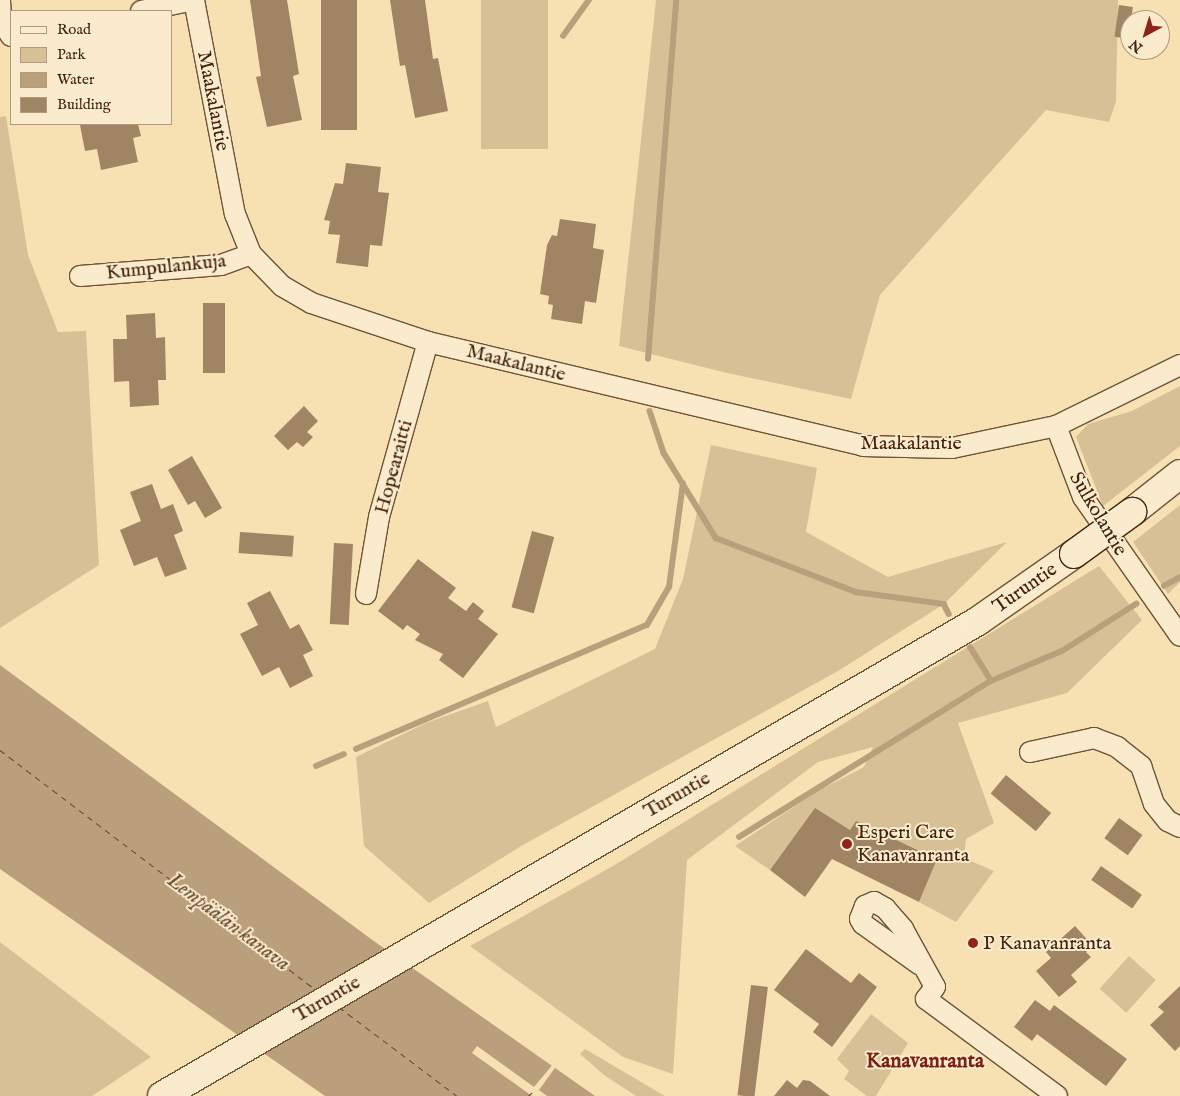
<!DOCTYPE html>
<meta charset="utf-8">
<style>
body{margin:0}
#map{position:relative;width:1180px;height:1096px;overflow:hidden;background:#f7e0b2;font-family:"IM FELL English",serif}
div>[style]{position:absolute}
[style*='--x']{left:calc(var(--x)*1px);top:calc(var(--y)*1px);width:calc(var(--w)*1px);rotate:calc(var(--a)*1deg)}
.green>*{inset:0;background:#d8c096;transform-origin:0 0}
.water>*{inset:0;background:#b99f7b}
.pier>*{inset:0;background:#f7e0b2}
.stream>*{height:5.5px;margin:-2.75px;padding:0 2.75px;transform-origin:2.75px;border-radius:2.75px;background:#b99f7b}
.ferry>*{height:1px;margin-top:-0.5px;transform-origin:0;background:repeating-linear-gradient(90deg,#66482f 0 6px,transparent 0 11px)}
.building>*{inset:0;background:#a08564;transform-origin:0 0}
.roads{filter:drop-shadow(1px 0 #6f5238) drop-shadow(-1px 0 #6f5238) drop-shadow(0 1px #6f5238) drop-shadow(0 -1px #6f5238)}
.street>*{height:20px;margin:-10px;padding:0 10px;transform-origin:10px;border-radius:10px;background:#faebcd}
.secondary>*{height:28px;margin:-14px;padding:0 14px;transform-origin:14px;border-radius:14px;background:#faebcd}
.bridges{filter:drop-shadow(1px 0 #42220f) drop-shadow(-1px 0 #42220f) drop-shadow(0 1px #42220f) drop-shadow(0 -1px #42220f)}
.secondary-bridge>*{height:28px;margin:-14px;padding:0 14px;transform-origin:14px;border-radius:14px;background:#faebcd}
.dots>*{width:14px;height:14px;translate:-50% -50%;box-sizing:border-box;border:2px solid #faebcd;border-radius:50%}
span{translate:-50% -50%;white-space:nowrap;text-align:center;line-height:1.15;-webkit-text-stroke:4px #faebcd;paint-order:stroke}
.street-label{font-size:20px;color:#42220f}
.poi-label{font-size:20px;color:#42220f}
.left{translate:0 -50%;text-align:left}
.water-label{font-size:21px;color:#66482f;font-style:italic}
.neighbourhood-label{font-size:21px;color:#7a1f14;font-weight:700}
.legend{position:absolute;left:10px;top:10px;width:162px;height:115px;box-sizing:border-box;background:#faebcd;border:1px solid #b09b81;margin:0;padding:6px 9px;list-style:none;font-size:15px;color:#42220f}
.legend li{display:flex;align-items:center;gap:10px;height:25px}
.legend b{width:25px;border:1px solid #b09b81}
.north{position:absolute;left:1120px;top:10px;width:50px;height:50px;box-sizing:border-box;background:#faebcd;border:1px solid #b09b81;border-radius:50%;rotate:219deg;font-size:14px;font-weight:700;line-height:20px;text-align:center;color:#42220f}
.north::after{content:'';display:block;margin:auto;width:18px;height:22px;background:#8f2418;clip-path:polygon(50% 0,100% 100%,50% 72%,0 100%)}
</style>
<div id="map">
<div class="green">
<i style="left:481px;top:0;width:67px;height:149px"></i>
<i style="clip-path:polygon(656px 0,1118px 0,1116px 101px,1109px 122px,1046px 110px,880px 295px,851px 399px,727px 373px,619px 346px)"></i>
<i style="clip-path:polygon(6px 116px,28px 255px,58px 332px,86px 331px,99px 565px,0 628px,0 117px)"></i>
<i style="clip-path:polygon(1180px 386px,1180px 446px,1103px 506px,1076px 437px,1088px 424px,1132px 411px)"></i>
<i style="clip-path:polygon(711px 445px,817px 468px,806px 532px,888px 577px,1007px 542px,944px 604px,838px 671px,523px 845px,429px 903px,364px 846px,356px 757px,426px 723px,488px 701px,496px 727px,655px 649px,683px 579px)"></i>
<i style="clip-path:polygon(1180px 505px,1180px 582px,1168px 594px,1133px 542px)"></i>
<i style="clip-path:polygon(1099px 566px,1142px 620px,1067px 693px,958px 723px,994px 823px,966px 839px,964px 858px,994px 871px,956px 922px,919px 902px,937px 858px,856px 822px,850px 830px,815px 809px,770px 870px,735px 846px,818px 791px,864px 767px,873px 747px,818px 762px,687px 860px,673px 1074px,623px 1057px,470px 946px,613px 866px)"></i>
<i style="clip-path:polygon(0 942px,151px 1057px,92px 1096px,0 1096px)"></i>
<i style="left:1129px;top:956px;width:36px;height:44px;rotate:42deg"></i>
<i style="clip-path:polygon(871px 1014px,908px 1043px,876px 1096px,867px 1096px,844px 1079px,849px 1071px,837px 1059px)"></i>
<i style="clip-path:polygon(585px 1049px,665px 1096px,636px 1096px,604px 1075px,580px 1054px)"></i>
</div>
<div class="water">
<i style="clip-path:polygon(0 665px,371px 939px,595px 1096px,325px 1096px,0 869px)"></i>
</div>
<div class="pier">
<i style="clip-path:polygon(477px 1046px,534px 1087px,554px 1063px,557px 1065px,539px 1090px,547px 1096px,532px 1096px,472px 1053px)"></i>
</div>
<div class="stream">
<i style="--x:563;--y:36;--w:44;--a:-54.2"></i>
<i style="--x:648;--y:359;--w:360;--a:-85.5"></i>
<i style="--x:650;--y:411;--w:44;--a:71.6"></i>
<i style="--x:664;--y:453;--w:100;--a:58.5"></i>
<i style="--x:716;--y:538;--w:150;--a:21.1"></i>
<i style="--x:856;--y:592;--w:89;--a:7.8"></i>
<i style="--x:944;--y:604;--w:11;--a:63"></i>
<i style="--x:1164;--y:586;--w:18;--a:-29"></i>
<i style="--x:991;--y:681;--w:77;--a:-22.9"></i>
<i style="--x:1062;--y:651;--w:88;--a:-32.4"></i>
<i style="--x:356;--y:749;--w:316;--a:-23.1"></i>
<i style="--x:647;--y:625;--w:44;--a:-59.9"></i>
<i style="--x:669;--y:587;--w:104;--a:-82.3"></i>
<i style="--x:316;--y:766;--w:30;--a:-23"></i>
<i style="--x:739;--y:837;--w:296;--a:-31.8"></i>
<i style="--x:991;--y:681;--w:39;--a:-122"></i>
</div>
<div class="ferry">
<i style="--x:0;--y:750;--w:399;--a:37.2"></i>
<i style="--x:339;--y:1007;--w:148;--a:37"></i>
<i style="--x:528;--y:1096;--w:6;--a:-39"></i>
</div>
<div class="building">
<i style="clip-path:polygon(250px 0,287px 0,299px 74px,293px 76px,302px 120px,267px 127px,256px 77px,261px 76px)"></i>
<i style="left:321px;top:0;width:36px;height:130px"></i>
<i style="clip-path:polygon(390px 0,425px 0,433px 59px,438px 58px,448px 111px,415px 118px,405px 65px,400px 66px)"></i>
<i style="left:1119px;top:5px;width:14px;height:32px;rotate:8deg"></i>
<i style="clip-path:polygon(138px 124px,141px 136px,133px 138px,138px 162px,101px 170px,97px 149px,85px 151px,80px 125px)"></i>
<i style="clip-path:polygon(346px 163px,381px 167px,378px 192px,389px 193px,382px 246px,370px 245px,368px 267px,336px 263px,340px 235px,328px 234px,330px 221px,324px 220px,335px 183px,343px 184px)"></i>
<i style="clip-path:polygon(560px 219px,596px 224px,593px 248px,604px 250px,596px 303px,585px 301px,582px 324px,551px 319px,553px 305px,548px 304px,549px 296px,540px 294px,547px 245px,552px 235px,557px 236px)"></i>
<i style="left:203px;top:303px;width:22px;height:70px"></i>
<i style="clip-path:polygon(155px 313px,156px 338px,165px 337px,166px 380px,158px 380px,159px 405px,130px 407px,129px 381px,114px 382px,113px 339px,127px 339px,126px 315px)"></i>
<i style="clip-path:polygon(304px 406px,318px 421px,307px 432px,313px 437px,303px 447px,297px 442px,288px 450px,274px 436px)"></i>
<i style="clip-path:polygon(192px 456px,222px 508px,205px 518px,195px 501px,188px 505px,168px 470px)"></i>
<i style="clip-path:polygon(152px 484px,161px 509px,173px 504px,183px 531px,174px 535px,187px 569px,165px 577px,157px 557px,134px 566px,120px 530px,141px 521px,130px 492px)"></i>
<i style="left:532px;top:531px;width:23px;height:79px;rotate:15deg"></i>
<i style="left:240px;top:532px;width:54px;height:21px;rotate:4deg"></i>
<i style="left:334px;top:543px;width:19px;height:81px;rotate:3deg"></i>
<i style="clip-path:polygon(418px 559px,456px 588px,448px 598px,466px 611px,473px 602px,484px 611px,478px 619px,498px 634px,463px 678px,439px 660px,443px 654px,415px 640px,420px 634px,407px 625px,403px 630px,378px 611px)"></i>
<i style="clip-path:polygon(270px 591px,290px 629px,299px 624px,313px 650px,303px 655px,313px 676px,290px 688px,279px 667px,262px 676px,240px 634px,258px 625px,247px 603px)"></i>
<i style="left:1006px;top:775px;width:59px;height:24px;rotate:40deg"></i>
<i style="clip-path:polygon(815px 808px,850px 830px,856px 821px,937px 859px,919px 902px,832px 859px,805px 897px,770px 870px)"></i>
<i style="left:1119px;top:818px;width:29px;height:25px;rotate:36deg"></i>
<i style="left:1101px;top:866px;width:50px;height:17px;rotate:35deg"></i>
<i style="clip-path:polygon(1075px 926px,1093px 946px,1086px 952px,1091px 957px,1071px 975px,1077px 982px,1059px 997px,1036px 971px,1051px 958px,1046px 952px)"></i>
<i style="clip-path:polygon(806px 949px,851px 983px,859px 973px,877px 987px,832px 1047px,813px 1032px,819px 1024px,774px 990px)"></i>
<i style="left:751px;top:985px;width:17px;height:111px;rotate:7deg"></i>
<i style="clip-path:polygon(1180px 986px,1180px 1046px,1175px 1051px,1150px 1025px,1164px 1012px,1158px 1007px)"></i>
<i style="clip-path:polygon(1035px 1000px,1050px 1011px,1054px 1005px,1127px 1059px,1106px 1086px,1037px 1034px,1032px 1041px,1014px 1027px)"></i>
<i style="clip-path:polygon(787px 1080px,797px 1088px,803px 1080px,810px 1081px,830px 1096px,774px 1096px)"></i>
</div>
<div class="roads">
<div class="street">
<i style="--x:0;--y:0;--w:20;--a:87"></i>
<i style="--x:1;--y:20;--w:19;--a:58"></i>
<i style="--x:194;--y:0;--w:218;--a:79.2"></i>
<i style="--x:235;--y:214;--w:43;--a:68.2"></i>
<i style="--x:251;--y:254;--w:45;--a:45.9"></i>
<i style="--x:282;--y:286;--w:34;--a:30"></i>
<i style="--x:311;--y:303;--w:123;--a:18.4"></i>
<i style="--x:428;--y:342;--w:447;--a:13.4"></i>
<i style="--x:863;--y:446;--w:89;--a:1.3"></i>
<i style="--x:952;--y:448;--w:106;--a:-11.9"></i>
<i style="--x:141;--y:11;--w:54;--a:-11.7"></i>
<i style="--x:80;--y:276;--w:141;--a:-4.5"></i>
<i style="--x:221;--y:265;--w:32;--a:-20"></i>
<i style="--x:1180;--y:365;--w:138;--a:153.8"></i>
<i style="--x:1056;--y:426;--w:76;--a:69.2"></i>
<i style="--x:1083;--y:497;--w:169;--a:55.1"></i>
<i style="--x:366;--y:594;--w:78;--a:-80.4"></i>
<i style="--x:379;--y:517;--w:182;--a:-74.4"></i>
<i style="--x:1030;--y:752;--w:66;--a:-12.3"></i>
<i style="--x:1094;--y:738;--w:25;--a:21"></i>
<i style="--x:1117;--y:747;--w:31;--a:38"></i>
<i style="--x:1141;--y:766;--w:40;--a:71.1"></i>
<i style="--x:1154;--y:804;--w:22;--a:51"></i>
<i style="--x:1168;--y:821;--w:13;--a:27"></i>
<i style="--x:919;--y:964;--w:69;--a:-144.5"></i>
<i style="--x:863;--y:924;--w:6;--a:-121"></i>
<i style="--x:860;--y:919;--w:14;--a:-69"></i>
<i style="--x:865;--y:906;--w:10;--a:-24"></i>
<i style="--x:874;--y:902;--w:13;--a:29"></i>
<i style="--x:885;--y:908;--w:28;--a:49"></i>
<i style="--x:903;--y:929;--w:66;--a:61.1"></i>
<i style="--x:935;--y:987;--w:15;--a:127"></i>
<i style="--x:926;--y:999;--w:163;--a:36.5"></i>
</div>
<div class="secondary">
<i style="--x:1132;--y:512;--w:61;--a:-38.4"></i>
<i style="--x:162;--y:1096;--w:944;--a:-30.2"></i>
<i style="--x:978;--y:621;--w:117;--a:-34.9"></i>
</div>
</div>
<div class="bridges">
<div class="secondary-bridge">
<i style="--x:1074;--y:554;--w:72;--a:-35.9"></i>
</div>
</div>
<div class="dots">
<i style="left:847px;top:844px;background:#8f2418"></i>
<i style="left:973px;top:943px;background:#8f2418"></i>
</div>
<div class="street-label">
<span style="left:213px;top:101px;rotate:79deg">Maakalantie</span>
<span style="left:166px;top:267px;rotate:-6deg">Kumpulankuja</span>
<span style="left:516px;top:363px;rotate:14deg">Maakalantie</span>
<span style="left:911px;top:443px">Maakalantie</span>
<span style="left:394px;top:467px;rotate:-75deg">Hopearaitti</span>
<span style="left:1098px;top:514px;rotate:59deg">Sulkolantie</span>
<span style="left:1025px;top:588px;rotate:-35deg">Turuntie</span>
<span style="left:677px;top:795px;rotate:-30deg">Turuntie</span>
<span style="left:327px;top:999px;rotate:-30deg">Turuntie</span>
</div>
<div class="poi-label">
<span class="left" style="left:857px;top:844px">Esperi Care<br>Kanavanranta</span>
<span class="left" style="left:983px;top:943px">P Kanavanranta</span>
</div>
<div class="water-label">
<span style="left:228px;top:923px;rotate:37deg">Lempäälän kanava</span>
</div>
<div class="neighbourhood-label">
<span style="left:925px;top:1062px">Kanavanranta</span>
</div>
<ul class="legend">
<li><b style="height:6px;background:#faebcd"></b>Road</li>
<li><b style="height:14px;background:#d8c096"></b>Park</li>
<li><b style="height:14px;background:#b99f7b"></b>Water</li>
<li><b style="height:14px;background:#a08564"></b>Building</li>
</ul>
<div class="north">N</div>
</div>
